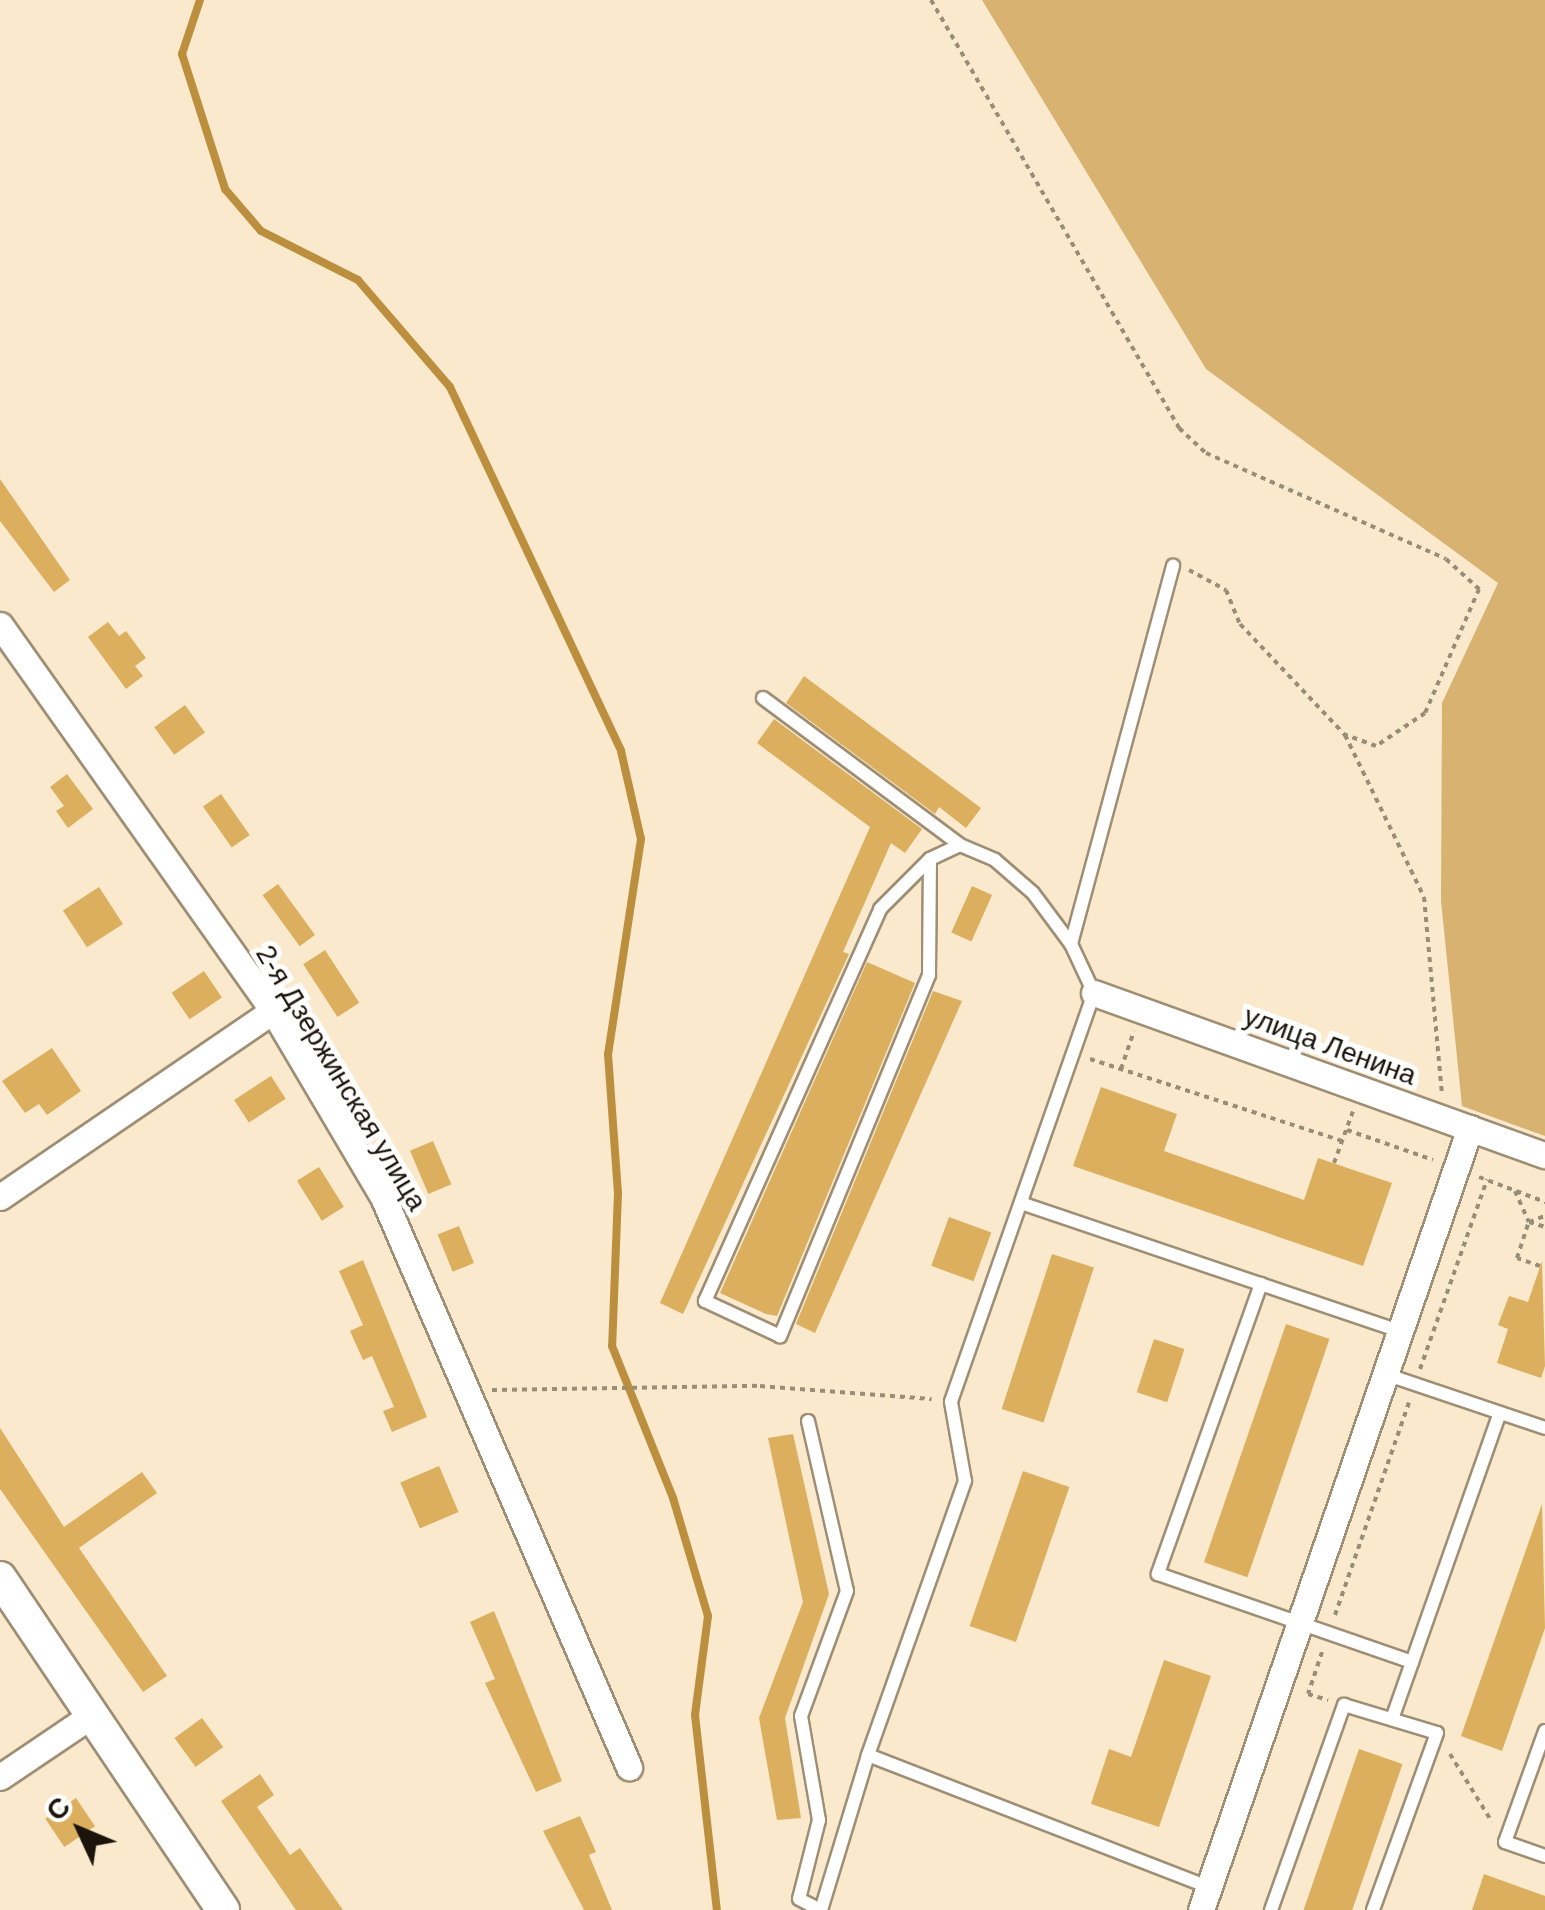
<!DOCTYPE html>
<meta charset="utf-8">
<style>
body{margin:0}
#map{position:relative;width:1545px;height:1910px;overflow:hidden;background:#fae9cc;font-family:Arial,sans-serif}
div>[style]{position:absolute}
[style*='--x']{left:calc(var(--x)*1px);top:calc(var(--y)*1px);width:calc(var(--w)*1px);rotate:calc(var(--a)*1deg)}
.green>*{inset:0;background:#d8b271}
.stream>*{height:8px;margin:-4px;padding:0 4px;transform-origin:4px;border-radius:4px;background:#bb8f3d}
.building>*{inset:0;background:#dcaf5e;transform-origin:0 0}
.path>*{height:4px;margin-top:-2px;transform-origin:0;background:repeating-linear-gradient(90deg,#998d78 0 5px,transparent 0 10px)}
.roads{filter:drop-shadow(2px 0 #9e8e74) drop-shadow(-2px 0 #9e8e74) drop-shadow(0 2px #9e8e74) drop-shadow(0 -2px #9e8e74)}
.service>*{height:12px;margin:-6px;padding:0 6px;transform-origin:6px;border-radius:6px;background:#fff}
.minor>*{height:25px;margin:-12.5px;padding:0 12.5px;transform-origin:12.5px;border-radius:12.5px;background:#fff}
.tertiary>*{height:32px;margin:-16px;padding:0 16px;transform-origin:16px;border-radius:16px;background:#fff}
span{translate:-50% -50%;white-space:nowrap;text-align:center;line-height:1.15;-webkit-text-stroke:10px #fff;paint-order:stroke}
.street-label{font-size:28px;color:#1a140a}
.north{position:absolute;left:30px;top:1780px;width:100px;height:100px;-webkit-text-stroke:8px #fff;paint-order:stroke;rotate:314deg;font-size:28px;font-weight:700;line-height:40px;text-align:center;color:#1a140a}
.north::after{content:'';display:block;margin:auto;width:35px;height:45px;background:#1a140a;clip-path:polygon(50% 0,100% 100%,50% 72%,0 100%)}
</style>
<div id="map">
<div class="green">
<i style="clip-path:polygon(982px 0,1545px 0,1545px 1136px,1462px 1106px,1441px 901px,1442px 703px,1498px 583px,1206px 369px)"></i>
</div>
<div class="stream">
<i style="--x:200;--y:0;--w:57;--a:108.4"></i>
<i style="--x:182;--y:54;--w:142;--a:72.3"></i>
<i style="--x:225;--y:189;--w:55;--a:49.4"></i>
<i style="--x:261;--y:231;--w:109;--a:26.8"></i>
<i style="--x:358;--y:280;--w:141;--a:49.3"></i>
<i style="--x:450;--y:387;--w:402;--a:64.8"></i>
<i style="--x:621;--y:751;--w:90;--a:77.2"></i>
<i style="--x:641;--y:839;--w:218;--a:98.7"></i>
<i style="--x:608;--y:1054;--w:139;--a:85.9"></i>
<i style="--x:618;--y:1193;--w:153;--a:92.2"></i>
<i style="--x:612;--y:1346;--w:164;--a:68.1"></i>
<i style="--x:673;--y:1498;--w:123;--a:73.5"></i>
<i style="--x:708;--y:1616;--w:100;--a:97.5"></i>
<i style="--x:695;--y:1715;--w:196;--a:83.6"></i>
</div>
<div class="building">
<i style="clip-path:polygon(0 479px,70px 580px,54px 592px,0 521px)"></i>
<i style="clip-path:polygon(108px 622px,119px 636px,126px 631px,146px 658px,135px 666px,143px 676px,126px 689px,88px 637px)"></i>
<i style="clip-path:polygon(804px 676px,981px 808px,966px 828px,939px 807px,935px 814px,786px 703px)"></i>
<i style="left:185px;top:705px;width:34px;height:38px;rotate:54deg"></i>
<i style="clip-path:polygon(774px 719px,922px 829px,905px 853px,891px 843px,843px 952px,849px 954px,683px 1314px,660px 1303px,870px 827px,757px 743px)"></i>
<i style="clip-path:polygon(67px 774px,93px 809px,68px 828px,56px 811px,64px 806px,50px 787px)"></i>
<i style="left:221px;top:794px;width:50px;height:22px;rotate:55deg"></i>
<i style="left:278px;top:884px;width:63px;height:19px;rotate:54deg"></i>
<i style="left:972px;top:886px;width:22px;height:51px;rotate:24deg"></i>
<i style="left:99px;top:887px;width:44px;height:43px;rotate:57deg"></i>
<i style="left:325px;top:950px;width:63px;height:26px;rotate:57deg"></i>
<i style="clip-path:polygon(867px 962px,915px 983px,777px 1316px,766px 1314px,720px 1293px)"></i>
<i style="left:204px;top:971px;width:32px;height:39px;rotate:56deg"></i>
<i style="clip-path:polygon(933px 991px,962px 1001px,815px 1333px,796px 1324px)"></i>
<i style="clip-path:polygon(52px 1048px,81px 1091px,47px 1115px,39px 1104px,25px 1113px,2px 1081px)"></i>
<i style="left:271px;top:1076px;width:27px;height:44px;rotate:57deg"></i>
<i style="clip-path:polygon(1101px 1087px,1177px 1114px,1164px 1151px,1304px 1200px,1318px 1158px,1392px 1183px,1363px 1266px,1073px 1166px)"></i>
<i style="left:433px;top:1141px;width:47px;height:25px;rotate:67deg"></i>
<i style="left:319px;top:1167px;width:47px;height:26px;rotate:58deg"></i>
<i style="left:949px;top:1217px;width:45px;height:52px;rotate:20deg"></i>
<i style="left:459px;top:1226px;width:40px;height:23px;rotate:68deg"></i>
<i style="left:1052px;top:1254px;width:44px;height:163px;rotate:18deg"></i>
<i style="clip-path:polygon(363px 1260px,427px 1417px,392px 1432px,383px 1411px,394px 1407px,372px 1356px,363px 1360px,350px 1331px,363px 1325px,339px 1271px)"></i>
<i style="clip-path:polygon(1542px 1261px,1545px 1366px,1541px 1378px,1497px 1363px,1508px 1329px,1498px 1325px,1509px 1296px,1528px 1302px)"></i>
<i style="left:1286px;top:1324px;width:46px;height:252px;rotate:19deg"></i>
<i style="left:1154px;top:1339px;width:32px;height:56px;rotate:18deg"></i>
<i style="clip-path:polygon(0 1428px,64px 1527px,142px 1472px,157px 1493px,79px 1548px,167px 1676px,143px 1692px,0 1489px)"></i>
<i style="clip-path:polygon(793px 1434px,829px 1594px,785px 1718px,801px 1818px,777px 1820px,759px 1718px,803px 1602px,768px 1438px)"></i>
<i style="left:439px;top:1466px;width:50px;height:42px;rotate:67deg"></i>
<i style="left:1023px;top:1471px;width:49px;height:164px;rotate:19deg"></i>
<i style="clip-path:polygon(1542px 1504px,1545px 1628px,1502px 1751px,1461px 1736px)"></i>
<i style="clip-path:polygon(494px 1611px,562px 1781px,536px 1792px,485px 1683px,495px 1679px,470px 1622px)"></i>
<i style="clip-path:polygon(1164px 1660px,1211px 1676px,1159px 1827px,1091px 1804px,1109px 1749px,1131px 1757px)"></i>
<i style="left:202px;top:1718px;width:36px;height:34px;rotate:54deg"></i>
<i style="left:1359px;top:1749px;width:46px;height:170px;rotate:19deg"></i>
<i style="clip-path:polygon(260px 1774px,274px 1795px,257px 1807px,290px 1855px,300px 1848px,343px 1910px,296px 1910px,221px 1801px)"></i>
<i style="left:76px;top:1798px;width:34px;height:37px;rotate:56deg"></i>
<i style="clip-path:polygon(580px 1816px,596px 1852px,589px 1855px,612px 1910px,584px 1910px,543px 1831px)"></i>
<i style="clip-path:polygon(1484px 1874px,1545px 1896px,1545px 1910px,1472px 1910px)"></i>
</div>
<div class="path">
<i style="--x:931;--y:0;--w:495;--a:59.9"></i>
<i style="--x:1179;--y:428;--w:37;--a:43"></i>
<i style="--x:1206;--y:453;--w:262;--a:23.8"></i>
<i style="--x:1446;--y:559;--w:45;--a:42.3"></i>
<i style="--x:1479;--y:589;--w:135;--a:113.5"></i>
<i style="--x:1425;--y:713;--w:59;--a:146"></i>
<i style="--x:1376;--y:746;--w:33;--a:-160"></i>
<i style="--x:1189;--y:570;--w:42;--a:28.4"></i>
<i style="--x:1226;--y:590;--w:37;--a:68"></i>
<i style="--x:1240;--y:624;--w:153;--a:46.6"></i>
<i style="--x:1345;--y:735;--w:180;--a:64"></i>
<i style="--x:1424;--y:897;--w:198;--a:84.8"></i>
<i style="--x:1090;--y:1059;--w:265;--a:18"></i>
<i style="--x:1121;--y:1069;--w:40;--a:-71.1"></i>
<i style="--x:1347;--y:1130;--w:91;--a:19.2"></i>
<i style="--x:1334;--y:1163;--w:55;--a:-69.9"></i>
<i style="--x:1479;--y:1177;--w:71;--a:20.7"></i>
<i style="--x:1515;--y:1191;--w:34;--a:66"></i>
<i style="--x:1529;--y:1222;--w:17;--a:17"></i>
<i style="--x:1540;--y:1266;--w:24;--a:-161"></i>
<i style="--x:1517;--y:1258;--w:38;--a:-72"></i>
<i style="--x:1529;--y:1222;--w:17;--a:-21"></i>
<i style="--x:1420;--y:1369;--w:201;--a:-70.5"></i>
<i style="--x:492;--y:1390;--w:268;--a:-0.9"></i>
<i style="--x:760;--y:1386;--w:172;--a:4.3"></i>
<i style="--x:1335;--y:1615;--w:225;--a:-70.8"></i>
<i style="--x:1322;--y:1652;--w:44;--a:108.4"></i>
<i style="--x:1308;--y:1694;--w:21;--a:17"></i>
<i style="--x:1450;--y:1754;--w:80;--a:58.3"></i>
</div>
<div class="roads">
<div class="service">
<i style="--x:763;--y:698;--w:246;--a:36.7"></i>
<i style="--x:930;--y:859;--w:116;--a:90.5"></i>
<i style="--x:929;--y:975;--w:391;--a:112.4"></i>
<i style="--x:780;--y:1336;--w:83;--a:-155"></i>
<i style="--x:705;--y:1301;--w:429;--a:-65.9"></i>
<i style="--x:880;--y:909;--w:71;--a:-45"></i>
<i style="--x:930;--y:859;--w:33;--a:-25"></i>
<i style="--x:960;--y:845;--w:38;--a:23"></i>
<i style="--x:995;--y:860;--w:50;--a:41"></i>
<i style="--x:1033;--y:893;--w:64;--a:53.3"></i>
<i style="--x:1071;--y:944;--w:54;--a:64.9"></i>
<i style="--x:1094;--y:993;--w:433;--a:109.3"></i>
<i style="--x:951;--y:1402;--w:80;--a:80"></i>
<i style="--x:965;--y:1481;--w:291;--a:109.5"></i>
<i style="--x:868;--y:1755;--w:366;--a:21.2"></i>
<i style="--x:1071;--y:944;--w:392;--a:-74.9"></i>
<i style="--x:1021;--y:1203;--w:400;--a:18.7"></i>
<i style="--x:1261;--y:1284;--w:308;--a:109.6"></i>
<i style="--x:1158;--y:1574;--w:269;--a:19.1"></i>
<i style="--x:1385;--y:1374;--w:169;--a:18.6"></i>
<i style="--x:808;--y:1421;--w:174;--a:77.1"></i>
<i style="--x:847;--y:1591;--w:133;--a:110.2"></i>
<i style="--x:801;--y:1716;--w:106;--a:80.2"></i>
<i style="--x:819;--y:1820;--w:81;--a:104.2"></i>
<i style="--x:799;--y:1899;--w:25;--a:27"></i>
<i style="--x:1392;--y:1719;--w:324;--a:-70.6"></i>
<i style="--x:1545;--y:1731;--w:118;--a:109.8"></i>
<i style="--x:1505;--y:1842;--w:42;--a:19.3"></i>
<i style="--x:821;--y:1910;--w:162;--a:-73.1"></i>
<i style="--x:1271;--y:1910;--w:218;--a:-70.4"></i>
<i style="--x:1344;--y:1705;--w:97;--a:16.8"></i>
<i style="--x:1437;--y:1733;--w:188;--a:109.9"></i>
</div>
<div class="minor">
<i style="--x:0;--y:625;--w:473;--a:54.7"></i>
<i style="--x:273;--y:1011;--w:218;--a:59.4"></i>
<i style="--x:384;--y:1199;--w:619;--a:66.67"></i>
<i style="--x:1094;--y:993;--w:479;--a:19.8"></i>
<i style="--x:0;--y:1197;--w:330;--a:-34.3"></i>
<i style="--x:0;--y:1777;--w:111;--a:-34"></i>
<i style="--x:1201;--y:1910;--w:827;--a:-71.02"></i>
</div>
<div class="tertiary">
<i style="--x:0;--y:1578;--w:400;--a:56.1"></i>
</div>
</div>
<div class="street-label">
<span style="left:1330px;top:1046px;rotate:20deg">улица Ленина</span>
<span style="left:341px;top:1078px;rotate:59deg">2-я Дзержинская улица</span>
</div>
<div class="north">С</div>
</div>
